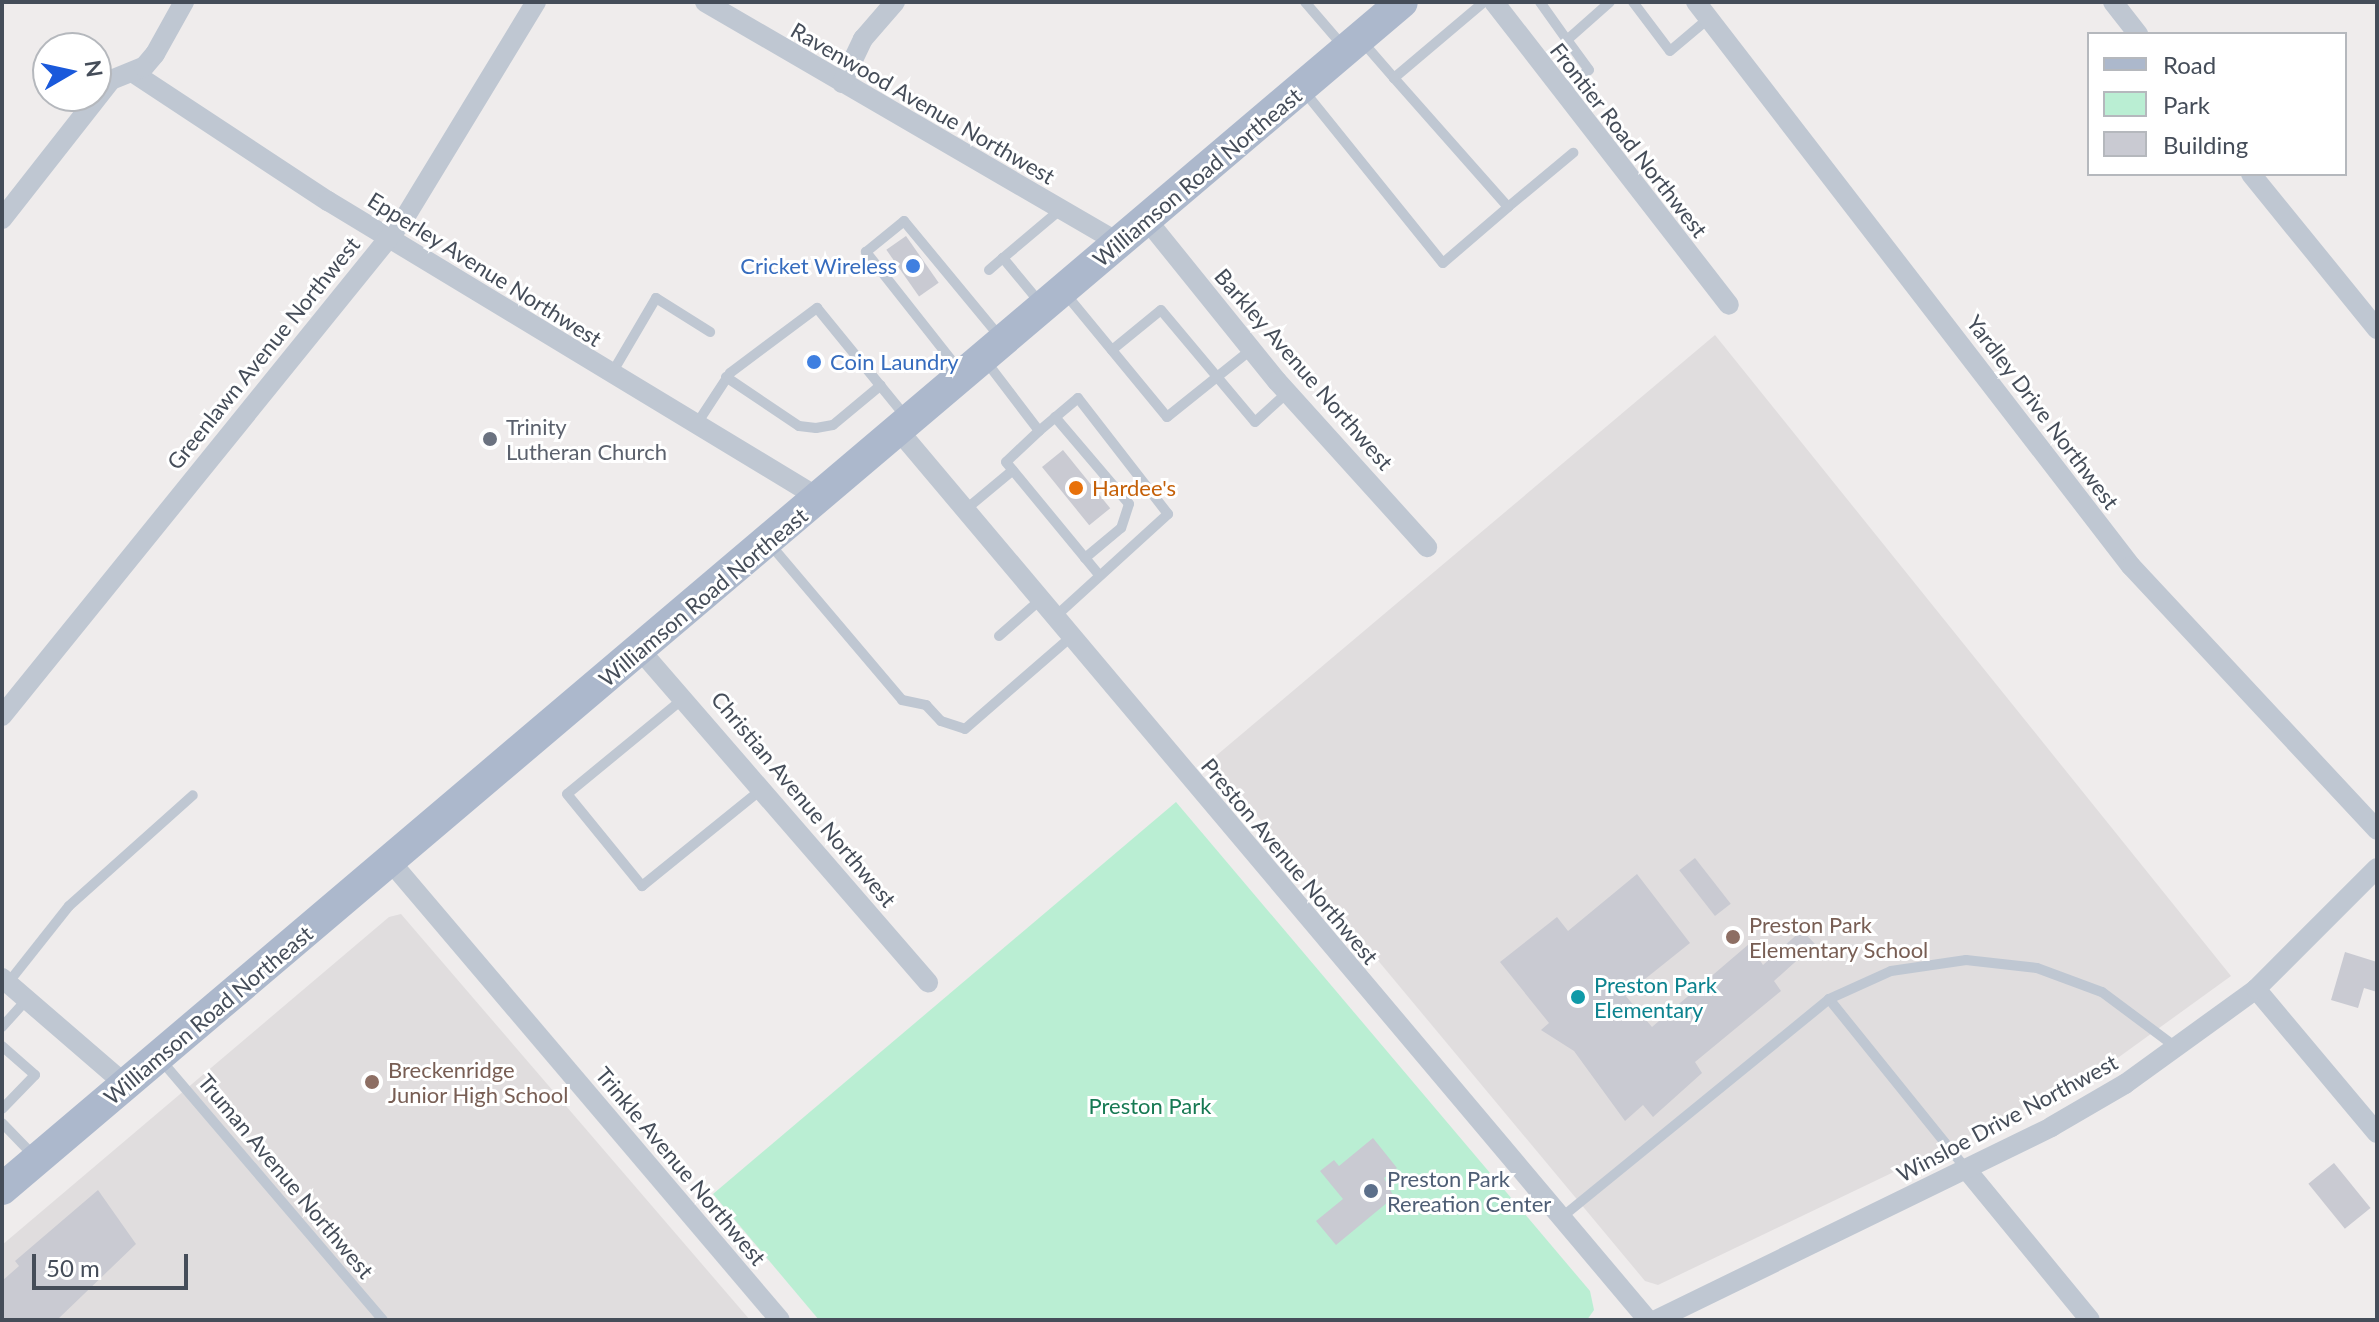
<!DOCTYPE html>
<style>
body{margin:0}
#map{position:relative;width:2379px;height:1322px;overflow:hidden;background:#efecec;font-family:Lato,sans-serif}
div>[style]{position:absolute}
[style*='--x']{left:calc(var(--x)*1px);top:calc(var(--y)*1px);width:calc(var(--w)*1px);rotate:calc(var(--a)*1deg)}
.education>*{inset:0;background:#e0ddde}
.green>*{inset:0;background:#baeed3}
.building>*{inset:0;background:#c9cad2;transform-origin:0 0}
.service>*{height:10px;margin:-5px;padding:0 5px;transform-origin:5px;border-radius:5px;background:#bfc7d2}
.minor>*{height:20px;margin:-10px;padding:0 10px;transform-origin:10px;border-radius:10px;background:#bfc7d2}
.primary>*{height:32px;margin:-16px;padding:0 16px;transform-origin:16px;border-radius:16px;background:#acb8cc}
.dots>*{width:22px;height:22px;translate:-50% -50%;box-sizing:border-box;border:4px solid #fff;border-radius:50%}
span{translate:-50% -50%;white-space:nowrap;text-align:center;line-height:1.15;-webkit-text-stroke:6px #fff;paint-order:stroke}
.street-label{font-size:22px;color:#454d59}
.shop-label{font-size:22px;color:#366cbe}
.right{translate:-100% -50%;text-align:right}
.left{translate:0 -50%;text-align:left}
.worship-label{font-size:22px;color:#5b616d}
.food-label{font-size:22px;color:#c56008}
.education-label{font-size:22px;color:#785e54}
.culture-label{font-size:22px;color:#0d838f}
.park-label{font-size:22px;color:#177953}
.service-label{font-size:22px;color:#4e5e75}
.frame{position:absolute;inset:0;border:4px solid #454d59;pointer-events:none}
.legend{position:absolute;left:2087px;top:32px;width:260px;height:144px;box-sizing:border-box;background:#fff;border:2px solid #b5b8bd;margin:0;padding:10px 14px;list-style:none;font-size:24px;color:#454d59}
.legend li{display:flex;align-items:center;gap:16px;height:40px}
.legend b{width:40px;border:2px solid #b5b8bd}
.north{position:absolute;left:32px;top:32px;width:80px;height:80px;box-sizing:border-box;background:#fff;border:2px solid #b5b8bd;border-radius:50%;rotate:81deg;font-size:22px;font-weight:700;line-height:32px;text-align:center;color:#454d59}
.north::after{content:'';display:block;margin:auto;width:28px;height:36px;background:#1a59db;clip-path:polygon(50% 0,100% 100%,50% 72%,0 100%)}
.scale{position:absolute;left:32px;top:1254px;width:156px;height:36px;box-sizing:border-box;border:4px solid #454d59;border-top:0;padding-left:10px;font-size:24px;line-height:28px;white-space:nowrap;color:#454d59;-webkit-text-stroke:6px #fff;paint-order:stroke}
</style>
<div id="map">
<div class="education">
<i style="clip-path:polygon(1715px 335px,2231px 976px,2119px 1057px,2044px 1100px,1658px 1285px,1645px 1281px,1211px 760px)"></i>
<i style="clip-path:polygon(401px 914px,750px 1320px,2px 1320px,2px 1245px,389px 917px)"></i>
</div>
<div class="green">
<i style="clip-path:polygon(1176px 802px,1590px 1291px,1594px 1310px,1587px 1320px,819px 1320px,713px 1194px)"></i>
</div>
<div class="building">
<i style="left:906px;top:236px;width:57px;height:24px;rotate:55deg"></i>
<i style="left:1063px;top:450px;width:75px;height:27px;rotate:51deg"></i>
<i style="left:1695px;top:858px;width:58px;height:20px;rotate:52deg"></i>
<i style="clip-path:polygon(1637px 874px,1690px 943px,1625px 995px,1652px 1027px,1749px 944px,1763px 965px,1802px 930px,1815px 944px,1774px 981px,1781px 991px,1695px 1062px,1702px 1073px,1653px 1117px,1643px 1105px,1625px 1121px,1574px 1051px,1541px 1030px,1549px 1023px,1500px 962px,1557px 917px,1568px 931px)"></i>
<i style="clip-path:polygon(2345px 952px,2377px 962px,2377px 992px,2364px 988px,2358px 1008px,2331px 1000px)"></i>
<i style="clip-path:polygon(1373px 1138px,1397px 1168px,1384px 1178px,1394px 1197px,1336px 1245px,1316px 1221px,1343px 1199px,1320px 1171px,1334px 1160px,1339px 1166px)"></i>
<i style="left:2334px;top:1163px;width:58px;height:33px;rotate:51deg"></i>
<i style="clip-path:polygon(98px 1190px,136px 1244px,57px 1320px,2px 1320px,2px 1281px,19px 1266px,15px 1261px)"></i>
</div>
<div class="service">
<i style="--x:1305;--y:2;--w:58;--a:49.2"></i>
<i style="--x:1484;--y:2;--w:118;--a:139.8"></i>
<i style="--x:1394;--y:78;--w:172;--a:48.5"></i>
<i style="--x:1508;--y:207;--w:85;--a:-39.7"></i>
<i style="--x:1540;--y:2;--w:47;--a:54.6"></i>
<i style="--x:1567;--y:40;--w:57;--a:-41.5"></i>
<i style="--x:1633;--y:2;--w:61;--a:52.9"></i>
<i style="--x:1670;--y:51;--w:51;--a:-40.2"></i>
<i style="--x:1361;--y:40;--w:50;--a:49"></i>
<i style="--x:1304;--y:91;--w:221;--a:51.1"></i>
<i style="--x:1443;--y:263;--w:86;--a:-40.7"></i>
<i style="--x:1562;--y:91;--w:34;--a:-38"></i>
<i style="--x:1589;--y:70;--w:37;--a:-126"></i>
<i style="--x:989;--y:270;--w:18;--a:-41"></i>
<i style="--x:1064;--y:292;--w:162;--a:50.5"></i>
<i style="--x:1167;--y:417;--w:109;--a:-38.7"></i>
<i style="--x:1041;--y:304;--w:60;--a:-129.6"></i>
<i style="--x:1003;--y:258;--w:75;--a:-40.1"></i>
<i style="--x:1112;--y:350;--w:63;--a:-39.2"></i>
<i style="--x:1161;--y:310;--w:146;--a:50"></i>
<i style="--x:1255;--y:422;--w:45;--a:-42.3"></i>
<i style="--x:985;--y:360;--w:89;--a:52.7"></i>
<i style="--x:1039;--y:431;--w:51;--a:-40.2"></i>
<i style="--x:1078;--y:398;--w:147;--a:52.2"></i>
<i style="--x:1168;--y:514;--w:153;--a:137.7"></i>
<i style="--x:960;--y:371;--w:152;--a:-128.3"></i>
<i style="--x:866;--y:252;--w:49;--a:-39.2"></i>
<i style="--x:904;--y:221;--w:151;--a:50.4"></i>
<i style="--x:612;--y:373;--w:87;--a:-59.6"></i>
<i style="--x:656;--y:298;--w:64;--a:32.2"></i>
<i style="--x:726;--y:377;--w:88;--a:33.9"></i>
<i style="--x:799;--y:426;--w:17;--a:7"></i>
<i style="--x:816;--y:428;--w:17;--a:-10"></i>
<i style="--x:833;--y:425;--w:62;--a:-39.8"></i>
<i style="--x:1055;--y:417;--w:114;--a:49.6"></i>
<i style="--x:1129;--y:504;--w:25;--a:108"></i>
<i style="--x:1121;--y:528;--w:47;--a:140.2"></i>
<i style="--x:696;--y:425;--w:62;--a:-56.8"></i>
<i style="--x:730;--y:373;--w:109;--a:-36.8"></i>
<i style="--x:817;--y:308;--w:141;--a:50.8"></i>
<i style="--x:1039;--y:431;--w:45;--a:136.8"></i>
<i style="--x:1006;--y:462;--w:146;--a:50.5"></i>
<i style="--x:965;--y:510;--w:62;--a:-39.8"></i>
<i style="--x:769;--y:543;--w:206;--a:49.7"></i>
<i style="--x:902;--y:700;--w:25;--a:12"></i>
<i style="--x:926;--y:705;--w:22;--a:47"></i>
<i style="--x:941;--y:721;--w:25;--a:18"></i>
<i style="--x:965;--y:729;--w:140;--a:-41"></i>
<i style="--x:999;--y:636;--w:55;--a:-41.3"></i>
<i style="--x:684;--y:698;--w:151;--a:140.6"></i>
<i style="--x:567;--y:794;--w:119;--a:50.8"></i>
<i style="--x:642;--y:886;--w:156;--a:-39"></i>
<i style="--x:8;--y:983;--w:98;--a:-51.6"></i>
<i style="--x:69;--y:906;--w:166;--a:-41.8"></i>
<i style="--x:1829;--y:999;--w:218;--a:51.1"></i>
<i style="--x:2;--y:1027;--w:38;--a:-48"></i>
<i style="--x:2;--y:1046;--w:44;--a:41.3"></i>
<i style="--x:35;--y:1075;--w:47;--a:134.1"></i>
<i style="--x:160;--y:1059;--w:343;--a:49.5"></i>
<i style="--x:2;--y:1123;--w:46;--a:45.9"></i>
<i style="--x:1562;--y:1217;--w:345;--a:-39.2"></i>
<i style="--x:1829;--y:999;--w:68;--a:-24.3"></i>
<i style="--x:1891;--y:971;--w:76;--a:-8.3"></i>
<i style="--x:1966;--y:960;--w:71;--a:6.4"></i>
<i style="--x:2037;--y:968;--w:69;--a:20.3"></i>
<i style="--x:2102;--y:992;--w:94;--a:36.7"></i>
</div>
<div class="minor">
<i style="--x:705;--y:2;--w:479;--a:30.2"></i>
<i style="--x:1494;--y:2;--w:383;--a:52.2"></i>
<i style="--x:1696;--y:2;--w:712;--a:52.36"></i>
<i style="--x:2131;--y:566;--w:361;--a:47"></i>
<i style="--x:2113;--y:2;--w:41;--a:52"></i>
<i style="--x:132;--y:72;--w:235;--a:33.4"></i>
<i style="--x:328;--y:201;--w:574;--a:31.17"></i>
<i style="--x:842;--y:83;--w:49;--a:-64.5"></i>
<i style="--x:863;--y:39;--w:49;--a:-49.1"></i>
<i style="--x:2251;--y:174;--w:200;--a:50.9"></i>
<i style="--x:2;--y:219;--w:177;--a:-51.9"></i>
<i style="--x:111;--y:80;--w:35;--a:-22"></i>
<i style="--x:144;--y:67;--w:17;--a:-50"></i>
<i style="--x:155;--y:54;--w:60;--a:-60.9"></i>
<i style="--x:1147;--y:220;--w:207;--a:51.1"></i>
<i style="--x:1277;--y:381;--w:224;--a:47.9"></i>
<i style="--x:899;--y:431;--w:1162;--a:49.89"></i>
<i style="--x:640;--y:650;--w:440;--a:49.1"></i>
<i style="--x:2;--y:716;--w:639;--a:-51.03"></i>
<i style="--x:404;--y:219;--w:254;--a:-58.7"></i>
<i style="--x:390;--y:861;--w:602;--a:49.65"></i>
<i style="--x:2;--y:978;--w:164;--a:40.8"></i>
<i style="--x:2256;--y:989;--w:188;--a:50"></i>
<i style="--x:1966;--y:1169;--w:195;--a:50.6"></i>
<i style="--x:1656;--y:1320;--w:440;--a:-26"></i>
<i style="--x:2051;--y:1127;--w:86;--a:-30.2"></i>
<i style="--x:2125;--y:1084;--w:162;--a:-35.9"></i>
<i style="--x:2256;--y:989;--w:171;--a:-45"></i>
</div>
<div class="primary">
<i style="--x:2;--y:1189;--w:1835;--a:-40.29"></i>
</div>
<div class="dots">
<i style="left:913px;top:266px;background:#3f7fe0"></i>
<i style="left:814px;top:362px;background:#3f7fe0"></i>
<i style="left:490px;top:439px;background:#6b7280"></i>
<i style="left:1076px;top:488px;background:#e8710a"></i>
<i style="left:1733px;top:937px;background:#8d6e63"></i>
<i style="left:1578px;top:997px;background:#0f9aa8"></i>
<i style="left:372px;top:1082px;background:#8d6e63"></i>
<i style="left:1371px;top:1191px;background:#5c6f8a"></i>
</div>
<div class="street-label">
<span style="left:923px;top:103px;rotate:30deg">Ravenwood Avenue Northwest</span>
<span style="left:1629px;top:140px;rotate:52deg">Frontier Road Northwest</span>
<span style="left:1197px;top:177px;rotate:-40deg">Williamson Road Northeast</span>
<span style="left:485px;top:269px;rotate:32deg">Epperley Avenue Northwest</span>
<span style="left:263px;top:353px;rotate:-51deg">Greenlawn Avenue Northwest</span>
<span style="left:1304px;top:369px;rotate:49deg">Barkley Avenue Northwest</span>
<span style="left:2043px;top:412px;rotate:53deg">Yardley Drive Northwest</span>
<span style="left:703px;top:597px;rotate:-40deg">Williamson Road Northeast</span>
<span style="left:804px;top:799px;rotate:50deg">Christian Avenue Northwest</span>
<span style="left:1290px;top:861px;rotate:50deg">Preston Avenue Northwest</span>
<span style="left:208px;top:1015px;rotate:-40deg">Williamson Road Northeast</span>
<span style="left:2007px;top:1118px;rotate:-28deg">Winsloe Drive Northwest</span>
<span style="left:681px;top:1166px;rotate:50deg">Trinkle Avenue Northwest</span>
<span style="left:286px;top:1176px;rotate:50deg">Truman Avenue Northwest</span>
</div>
<div class="shop-label">
<span class="right" style="left:897px;top:266px">Cricket Wireless</span>
<span class="left" style="left:830px;top:362px">Coin Laundry</span>
</div>
<div class="worship-label">
<span class="left" style="left:506px;top:439px">Trinity<br>Lutheran Church</span>
</div>
<div class="food-label">
<span class="left" style="left:1092px;top:488px">Hardee's</span>
</div>
<div class="education-label">
<span class="left" style="left:1749px;top:937px">Preston Park<br>Elementary School</span>
<span class="left" style="left:388px;top:1082px">Breckenridge<br>Junior High School</span>
</div>
<div class="culture-label">
<span class="left" style="left:1594px;top:997px">Preston Park<br>Elementary</span>
</div>
<div class="park-label">
<span style="left:1150px;top:1106px">Preston Park</span>
</div>
<div class="service-label">
<span class="left" style="left:1387px;top:1191px">Preston Park<br>Rereation Center</span>
</div>
<div class="frame"></div>
<ul class="legend">
<li><b style="height:10px;background:#acb8cc"></b>Road</li>
<li><b style="height:22px;background:#baeed3"></b>Park</li>
<li><b style="height:22px;background:#c9cad2"></b>Building</li>
</ul>
<div class="north">N</div>
<div class="scale">50 m</div>
</div>
